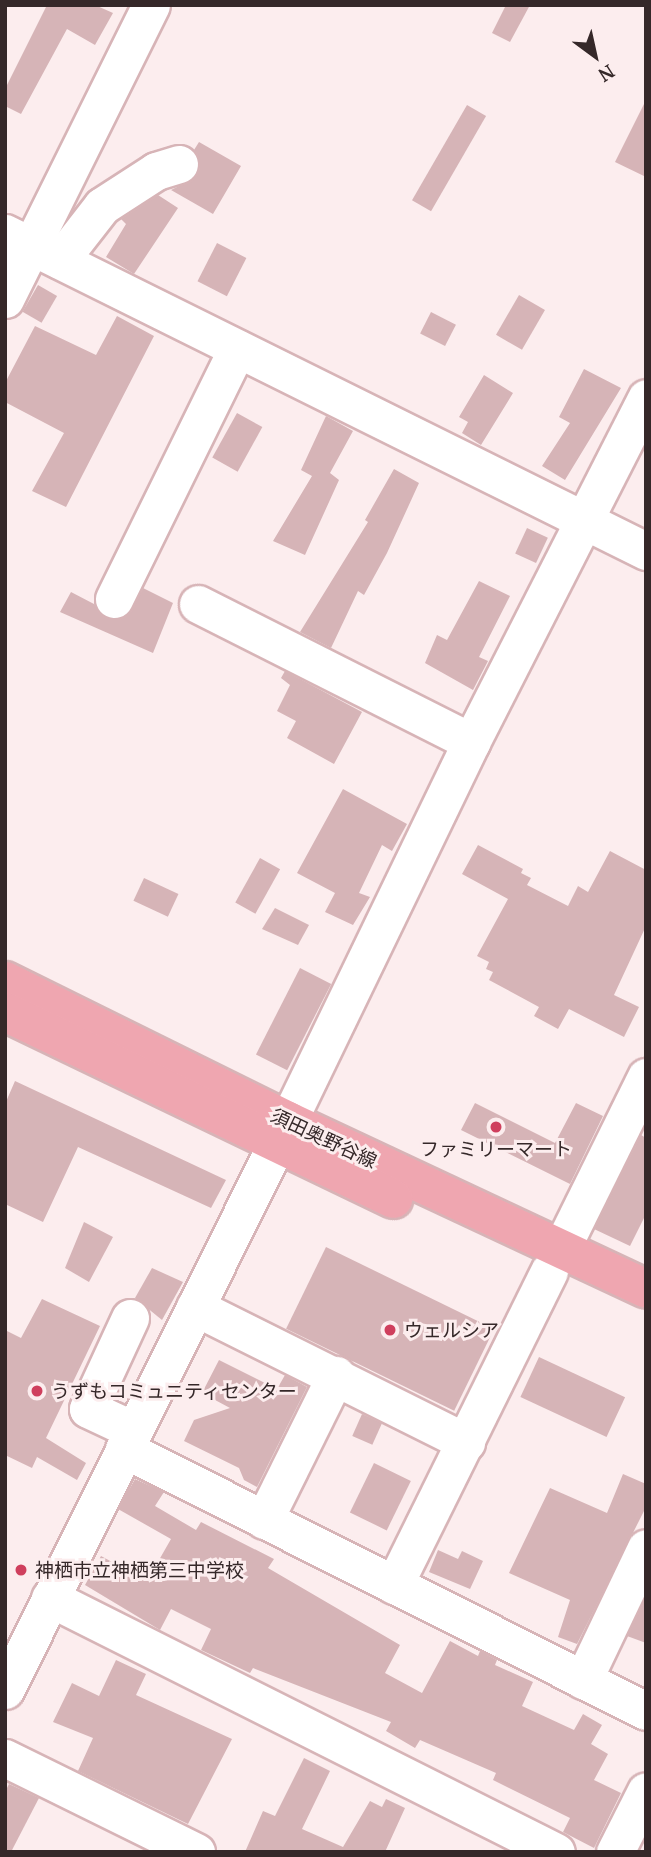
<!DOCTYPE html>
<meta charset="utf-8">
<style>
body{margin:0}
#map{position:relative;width:651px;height:1857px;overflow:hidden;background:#fcedee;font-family:"PT Serif","Noto Sans JP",serif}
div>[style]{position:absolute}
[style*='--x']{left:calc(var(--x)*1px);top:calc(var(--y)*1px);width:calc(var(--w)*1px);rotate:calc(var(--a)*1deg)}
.building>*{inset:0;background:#d6b4b7;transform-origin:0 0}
.roads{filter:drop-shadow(2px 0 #d7b4b7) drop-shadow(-2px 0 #d7b4b7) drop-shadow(0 2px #d7b4b7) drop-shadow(0 -2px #d7b4b7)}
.minor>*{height:37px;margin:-18.5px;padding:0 18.5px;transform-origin:18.5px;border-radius:18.5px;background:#fff}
.major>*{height:38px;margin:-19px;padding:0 19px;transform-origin:19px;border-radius:19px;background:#efa6b0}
.dots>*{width:19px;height:19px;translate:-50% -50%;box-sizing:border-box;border:4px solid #fcedee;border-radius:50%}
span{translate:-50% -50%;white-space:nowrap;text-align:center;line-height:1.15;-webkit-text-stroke:6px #fcedee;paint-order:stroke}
.street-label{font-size:19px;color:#352829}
.poi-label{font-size:19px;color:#352829}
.left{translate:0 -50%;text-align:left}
.frame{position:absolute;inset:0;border:7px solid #352829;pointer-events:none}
.north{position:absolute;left:560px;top:21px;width:70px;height:70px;-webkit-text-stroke:5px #fcedee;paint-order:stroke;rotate:147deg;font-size:19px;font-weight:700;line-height:28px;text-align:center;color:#352829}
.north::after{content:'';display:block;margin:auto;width:24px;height:32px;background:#352829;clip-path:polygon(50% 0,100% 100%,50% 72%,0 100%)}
</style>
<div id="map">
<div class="building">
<i style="clip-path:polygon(47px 5px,95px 5px,113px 13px,95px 45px,67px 29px,21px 114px,5px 106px,5px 89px)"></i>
<i style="clip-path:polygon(506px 5px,530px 5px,510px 42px,492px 33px)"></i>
<i style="clip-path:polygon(646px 100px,646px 177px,615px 162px)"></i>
<i style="left:467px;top:105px;width:22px;height:110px;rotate:30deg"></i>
<i style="clip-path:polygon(199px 142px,241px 166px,213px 214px,171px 190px,195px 178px,200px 168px,194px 150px)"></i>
<i style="clip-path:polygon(158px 195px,178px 208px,134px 274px,106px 257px,126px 224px,121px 219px)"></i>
<i style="left:217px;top:243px;width:33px;height:43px;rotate:27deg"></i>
<i style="left:38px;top:285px;width:22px;height:31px;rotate:30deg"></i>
<i style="left:519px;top:295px;width:30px;height:46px;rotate:30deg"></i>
<i style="left:431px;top:312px;width:28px;height:24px;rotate:27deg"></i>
<i style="clip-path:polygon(117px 316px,154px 336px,66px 507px,32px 491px,64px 433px,5px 402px,5px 383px,35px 326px,96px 355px)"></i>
<i style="clip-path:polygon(584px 369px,621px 388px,565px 480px,542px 466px,570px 423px,559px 417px)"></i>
<i style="clip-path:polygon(484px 375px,513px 393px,481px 445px,462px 433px,468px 422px,459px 417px)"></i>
<i style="left:237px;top:413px;width:29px;height:51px;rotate:29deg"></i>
<i style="clip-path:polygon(326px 416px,353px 431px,330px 473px,339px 480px,305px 555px,273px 541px,312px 476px,301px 470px)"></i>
<i style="clip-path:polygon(394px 469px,419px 483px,387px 553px,364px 595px,358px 591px,331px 648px,300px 632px,368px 522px,365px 520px)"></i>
<i style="left:527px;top:528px;width:23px;height:28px;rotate:25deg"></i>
<i style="clip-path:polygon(479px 581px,510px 596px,479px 657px,488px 661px,473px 690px,425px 663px,437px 635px,447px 640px)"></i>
<i style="clip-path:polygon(143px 588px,173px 603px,153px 653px,60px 612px,71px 592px,94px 604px,104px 617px,116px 620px,132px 609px)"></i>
<i style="clip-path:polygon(285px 671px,362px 712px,334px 764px,287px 738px,296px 721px,277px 711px,290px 685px,281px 678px)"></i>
<i style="clip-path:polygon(343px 789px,407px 824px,392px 851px,382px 845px,359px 893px,370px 897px,353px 925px,325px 912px,335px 893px,297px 873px)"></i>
<i style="clip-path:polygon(478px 845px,523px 869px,521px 873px,531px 878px,527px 885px,568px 906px,578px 886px,588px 892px,610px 851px,646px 870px,646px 926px,614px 995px,639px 1007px,624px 1037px,569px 1009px,558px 1029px,534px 1016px,539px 1007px,489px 980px,493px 972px,486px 969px,489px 962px,477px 956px,508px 899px,462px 874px)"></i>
<i style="left:260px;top:858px;width:23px;height:51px;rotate:29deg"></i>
<i style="left:144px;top:878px;width:38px;height:25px;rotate:25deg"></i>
<i style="clip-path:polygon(275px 908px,309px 925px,298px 945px,262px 929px)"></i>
<i style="left:300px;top:968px;width:35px;height:97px;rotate:27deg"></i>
<i style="clip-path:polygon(15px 1081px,226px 1180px,211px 1208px,78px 1147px,43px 1222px,5px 1204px,5px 1104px)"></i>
<i style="clip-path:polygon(475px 1103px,555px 1143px,576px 1103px,603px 1116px,570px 1184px,461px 1130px)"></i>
<i style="clip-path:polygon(641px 1135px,646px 1138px,646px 1214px,630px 1246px,594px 1229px)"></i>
<i style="clip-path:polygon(84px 1222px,113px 1237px,89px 1282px,65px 1268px)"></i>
<i style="left:326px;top:1247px;width:187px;height:91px;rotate:26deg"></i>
<i style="clip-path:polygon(152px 1268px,183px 1282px,162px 1320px,135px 1298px)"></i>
<i style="clip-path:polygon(42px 1299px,100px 1326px,46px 1438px,86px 1463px,77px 1480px,37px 1457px,32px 1468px,5px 1455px,5px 1330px,21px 1338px)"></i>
<i style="left:539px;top:1357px;width:95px;height:44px;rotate:25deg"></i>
<i style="clip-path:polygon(219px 1360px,277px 1389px,285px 1375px,307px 1387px,257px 1487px,244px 1480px,239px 1468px,184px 1441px,194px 1420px,230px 1408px,202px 1393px)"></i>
<i style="left:362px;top:1414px;width:22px;height:24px;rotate:24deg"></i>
<i style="left:374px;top:1463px;width:41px;height:55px;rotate:26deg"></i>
<i style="clip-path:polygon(623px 1474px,646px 1484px,646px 1507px,577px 1644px,558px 1637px,570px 1600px,509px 1573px,550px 1488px,607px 1513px)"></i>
<i style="clip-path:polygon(135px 1479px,164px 1492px,155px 1506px,196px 1530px,201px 1522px,274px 1559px,268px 1568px,400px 1645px,385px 1673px,422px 1693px,450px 1641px,478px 1656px,480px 1651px,497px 1660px,495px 1665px,533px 1682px,522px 1706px,574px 1730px,583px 1714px,602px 1725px,591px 1744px,608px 1754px,594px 1780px,621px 1793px,594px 1848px,563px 1832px,570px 1818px,493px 1780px,496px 1773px,420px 1740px,415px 1748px,386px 1731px,391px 1722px,253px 1668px,250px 1673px,201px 1650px,211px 1629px,171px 1609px,160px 1630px,85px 1585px,101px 1556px,147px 1581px,171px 1539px,118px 1509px)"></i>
<i style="clip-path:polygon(438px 1550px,458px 1559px,462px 1551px,483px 1561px,470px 1589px,429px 1572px)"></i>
<i style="clip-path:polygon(646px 1597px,646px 1643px,627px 1636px)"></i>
<i style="clip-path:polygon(116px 1660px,146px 1674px,136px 1695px,232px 1739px,188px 1824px,78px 1771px,93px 1738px,53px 1722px,72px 1683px,99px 1696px)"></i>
<i style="clip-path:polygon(304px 1758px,330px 1771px,302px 1829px,343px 1847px,370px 1801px,382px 1807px,386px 1799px,405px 1808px,385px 1852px,245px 1852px,263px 1811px,275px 1816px)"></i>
<i style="clip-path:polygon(9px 1784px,39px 1798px,11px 1852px,5px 1852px,5px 1792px)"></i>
</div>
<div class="roads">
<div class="minor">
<i style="--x:5;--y:233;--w:716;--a:26.39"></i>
<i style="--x:60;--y:260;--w:68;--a:-52.1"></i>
<i style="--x:102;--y:206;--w:64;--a:-32.9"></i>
<i style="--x:156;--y:171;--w:24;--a:-17"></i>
<i style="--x:5;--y:299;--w:328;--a:-63.6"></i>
<i style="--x:114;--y:599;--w:279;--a:-63.8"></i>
<i style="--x:198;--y:604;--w:306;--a:26.8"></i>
<i style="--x:561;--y:1249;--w:192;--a:-63.7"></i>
<i style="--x:195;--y:1307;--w:303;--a:26.5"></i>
<i style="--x:130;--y:1318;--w:100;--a:114.8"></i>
<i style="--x:88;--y:1409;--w:50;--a:25"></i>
<i style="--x:124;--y:1449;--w:584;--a:26.65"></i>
<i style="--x:264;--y:1520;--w:162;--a:-63.6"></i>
<i style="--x:394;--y:1585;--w:350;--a:-63.7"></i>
<i style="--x:50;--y:1598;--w:566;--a:26.66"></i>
<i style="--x:583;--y:1680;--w:146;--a:-64.5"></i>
<i style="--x:5;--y:1690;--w:635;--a:-63.56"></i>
<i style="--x:288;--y:1121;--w:421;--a:-64.2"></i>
<i style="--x:471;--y:742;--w:386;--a:-63"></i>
<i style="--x:5;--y:1758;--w:213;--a:26.2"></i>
<i style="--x:615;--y:1852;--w:68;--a:-63.1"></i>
</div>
<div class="major">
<i style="--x:5;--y:981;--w:316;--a:26.3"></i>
<i style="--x:288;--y:1121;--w:395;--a:25.1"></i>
<i style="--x:5;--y:1012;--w:431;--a:25.7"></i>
</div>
</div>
<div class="dots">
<i style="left:496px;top:1127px;background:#cf3f5d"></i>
<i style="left:390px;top:1330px;background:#cf3f5d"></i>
<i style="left:37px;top:1391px;background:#cf3f5d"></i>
<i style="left:21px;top:1570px;background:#cf3f5d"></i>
</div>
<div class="street-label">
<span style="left:324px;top:1138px;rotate:25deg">須田奥野谷線</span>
</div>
<div class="poi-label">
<span style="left:496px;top:1149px">ファミリーマート</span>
<span class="left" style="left:404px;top:1330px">ウェルシア</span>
<span class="left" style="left:51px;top:1391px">うずもコミュニティセンター</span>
<span class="left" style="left:35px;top:1570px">神栖市立神栖第三中学校</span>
</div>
<div class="frame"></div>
<div class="north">N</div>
</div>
